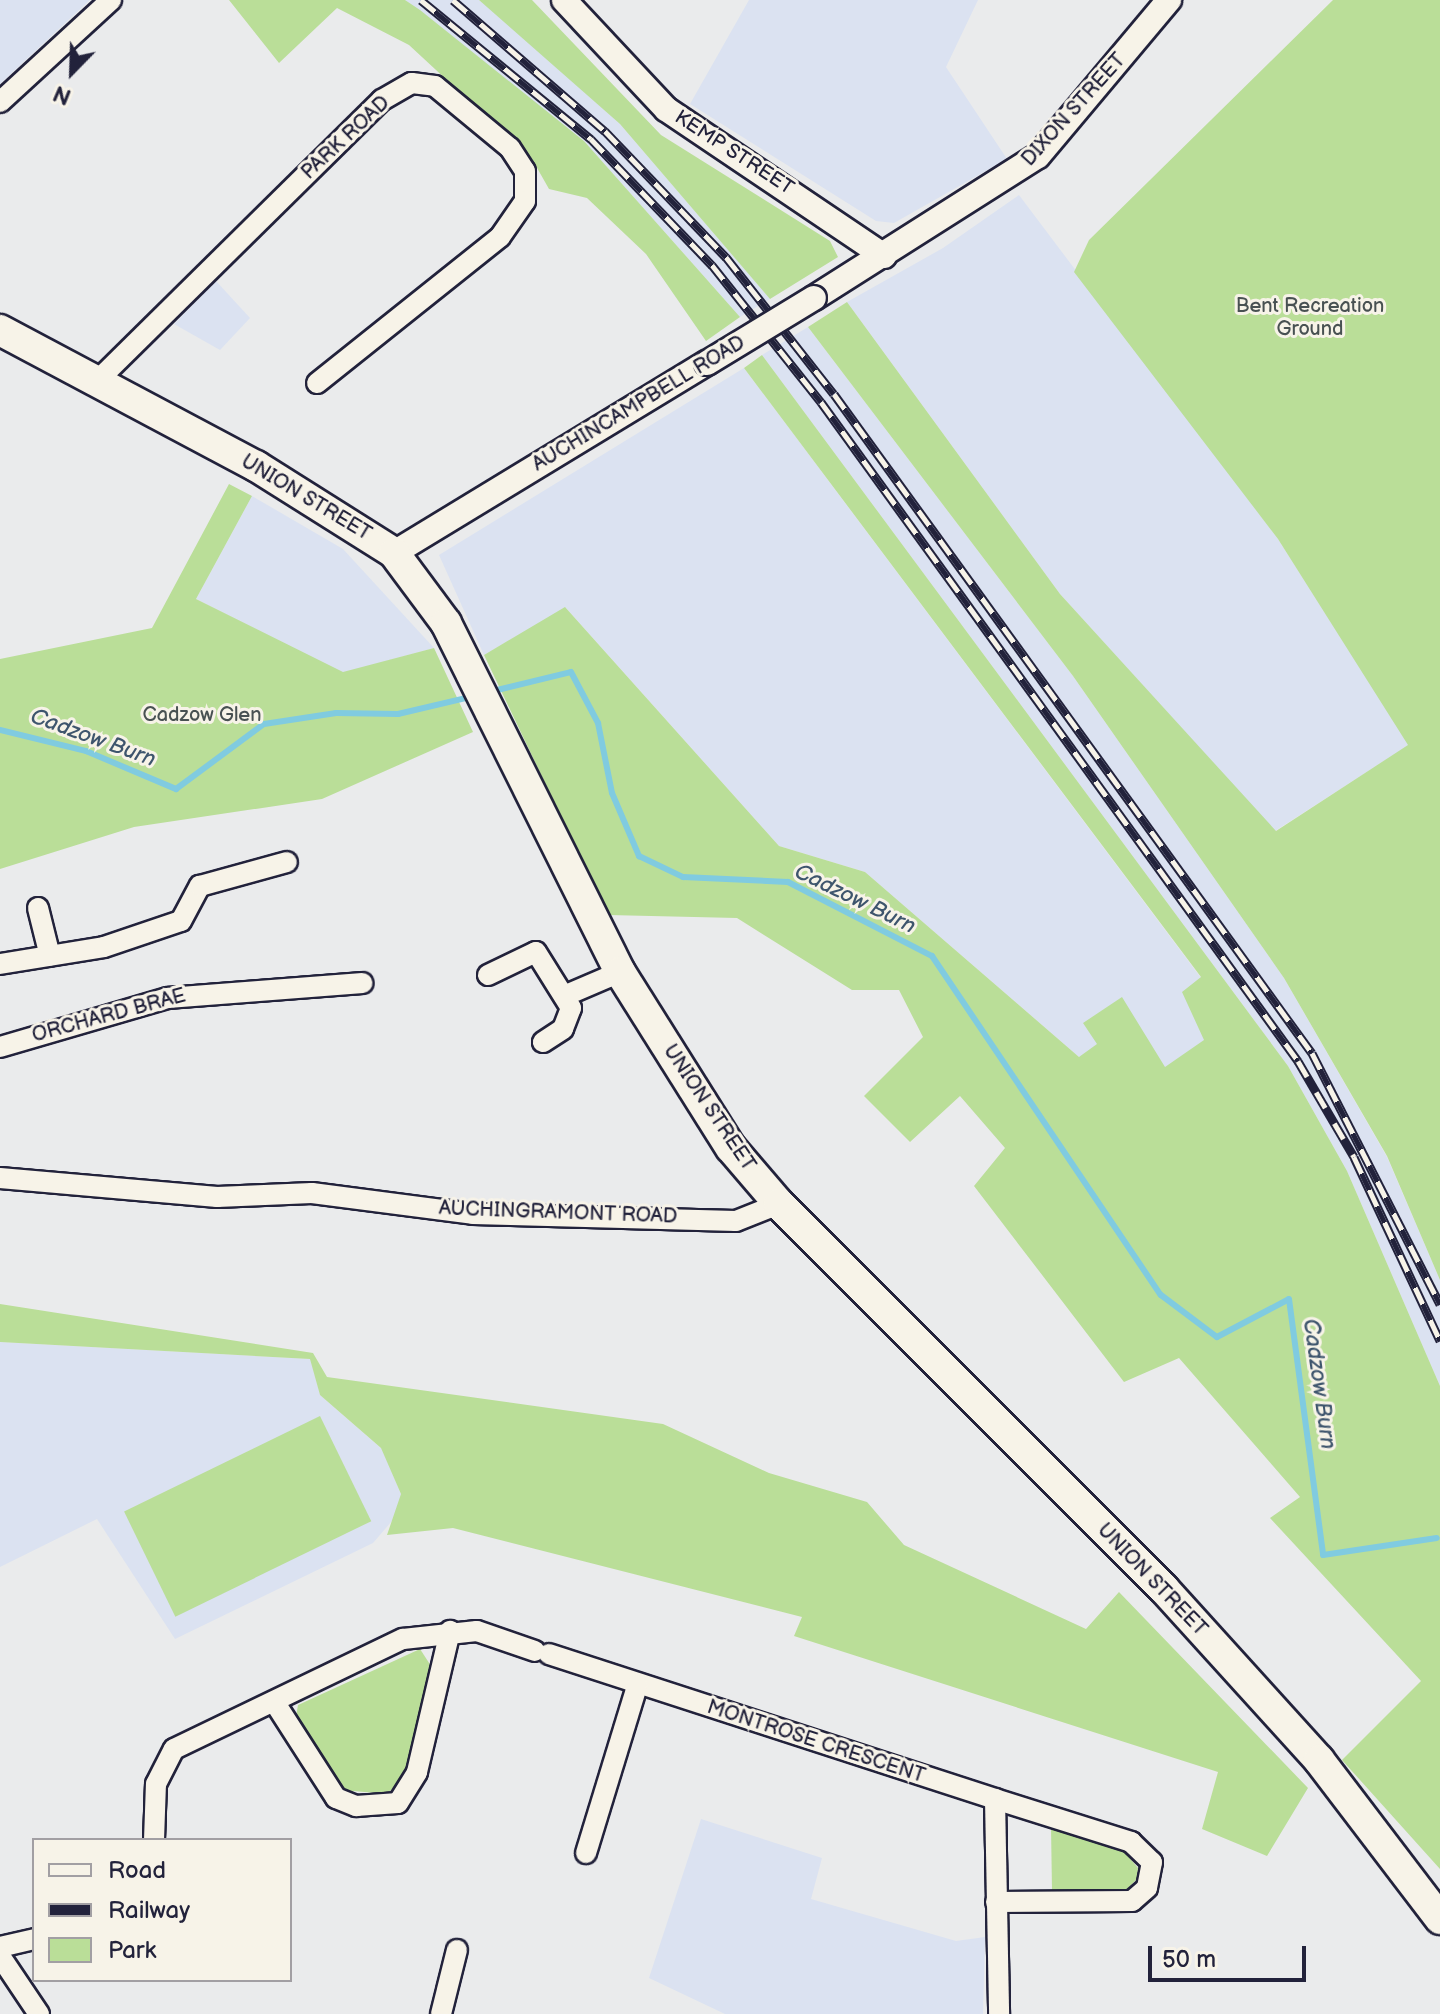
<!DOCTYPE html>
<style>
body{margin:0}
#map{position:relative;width:1440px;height:2014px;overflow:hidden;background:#eaebec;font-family:"Balsamiq Sans",sans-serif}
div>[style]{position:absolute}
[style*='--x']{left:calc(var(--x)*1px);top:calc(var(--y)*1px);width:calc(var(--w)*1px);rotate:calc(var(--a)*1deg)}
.built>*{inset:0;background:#dbe2f1}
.green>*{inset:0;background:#bade98;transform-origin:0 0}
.stream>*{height:6px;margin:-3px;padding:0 3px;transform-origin:3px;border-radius:3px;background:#80cbe0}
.roads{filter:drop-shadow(2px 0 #22223b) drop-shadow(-2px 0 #22223b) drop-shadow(0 2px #22223b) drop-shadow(0 -2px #22223b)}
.minor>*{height:20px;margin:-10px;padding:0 10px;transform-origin:10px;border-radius:10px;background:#f7f3e8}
.tertiary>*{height:24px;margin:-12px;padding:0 12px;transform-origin:12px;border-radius:12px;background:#f7f3e8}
.primary>*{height:30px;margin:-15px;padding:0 15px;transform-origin:15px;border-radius:15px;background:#f7f3e8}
.rail>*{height:9px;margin-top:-4.5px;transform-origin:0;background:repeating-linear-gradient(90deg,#f7f3e8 0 18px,#22223b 0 36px);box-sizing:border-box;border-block:2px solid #22223b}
.bridges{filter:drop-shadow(2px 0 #22223b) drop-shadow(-2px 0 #22223b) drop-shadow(0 2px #22223b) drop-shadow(0 -2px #22223b)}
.tertiary-bridge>*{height:24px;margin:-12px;padding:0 12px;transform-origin:12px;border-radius:12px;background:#f7f3e8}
span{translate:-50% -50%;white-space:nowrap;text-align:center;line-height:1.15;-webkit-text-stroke:6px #f7f3e8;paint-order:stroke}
.street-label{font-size:20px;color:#22223b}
.park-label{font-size:20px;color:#485152}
.water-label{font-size:22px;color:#3e556d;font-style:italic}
.legend{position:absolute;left:32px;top:1838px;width:260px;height:144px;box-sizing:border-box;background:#f7f3e8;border:2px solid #a29fa3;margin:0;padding:10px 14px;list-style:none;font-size:24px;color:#22223b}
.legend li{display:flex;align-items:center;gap:16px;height:40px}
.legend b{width:40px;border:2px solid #a29fa3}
.north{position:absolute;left:32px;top:32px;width:80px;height:80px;-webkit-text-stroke:6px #f7f3e8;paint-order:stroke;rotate:203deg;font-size:22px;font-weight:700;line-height:32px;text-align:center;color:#22223b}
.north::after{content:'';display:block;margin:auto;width:28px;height:36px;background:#22223b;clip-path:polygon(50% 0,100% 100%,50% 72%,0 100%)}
.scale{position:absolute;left:1148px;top:1946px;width:158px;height:36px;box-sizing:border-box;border:4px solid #22223b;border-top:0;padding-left:10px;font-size:24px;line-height:28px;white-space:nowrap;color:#22223b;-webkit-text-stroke:6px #f7f3e8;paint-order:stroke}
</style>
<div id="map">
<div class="built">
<i style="clip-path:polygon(0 0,90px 0,0 84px)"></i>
<i style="clip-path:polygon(405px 0,479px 0,500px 16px,620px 124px,770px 299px,740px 317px,584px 141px)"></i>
<i style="clip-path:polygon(749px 0,978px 0,946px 67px,1007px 159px,894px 223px,876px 221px,690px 104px)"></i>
<i style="clip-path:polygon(1019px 195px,1278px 539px,1409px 745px,1275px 831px,1060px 594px,847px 302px,943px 248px)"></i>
<i style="clip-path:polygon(216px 281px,250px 318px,220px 350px,174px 324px)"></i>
<i style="clip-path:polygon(808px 327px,1073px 676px,1284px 978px,1387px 1157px,1440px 1280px,1440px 1386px,1347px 1171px,1288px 1066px,762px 355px)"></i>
<i style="clip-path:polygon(744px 368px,1201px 978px,1307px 1174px,1079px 1057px,865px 872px,779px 846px,566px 608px,484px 655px,439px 555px)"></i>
<i style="clip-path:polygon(252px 496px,343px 549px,434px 648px,343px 673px,196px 599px)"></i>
<i style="clip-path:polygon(0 1342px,311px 1359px,320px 1395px,382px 1449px,401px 1494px,398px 1514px,373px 1543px,175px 1639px,97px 1519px,0 1567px)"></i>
<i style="clip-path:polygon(701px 1819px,822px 1858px,811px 1899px,956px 1941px,985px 1937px,983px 2014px,725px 2014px,649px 1978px)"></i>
</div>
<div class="green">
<i style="clip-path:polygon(229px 0,405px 0,420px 10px,584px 141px,740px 317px,706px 341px,646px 254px,587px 198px,549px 189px,532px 159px,409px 45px,337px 8px,279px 63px)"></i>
<i style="clip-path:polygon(479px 0,532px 0,661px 135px,830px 241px,838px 257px,770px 299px,620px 124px)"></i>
<i style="clip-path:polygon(1333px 0,1440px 0,1440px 1280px,1387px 1156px,1284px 978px,1073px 676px,808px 327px,847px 302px,1060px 594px,1276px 831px,1408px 745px,1278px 539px,1074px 272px,1089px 240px)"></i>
<i style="clip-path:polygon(762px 355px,1288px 1066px,1347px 1171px,1440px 1386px,1440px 1869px,1342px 1760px,1421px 1681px,1270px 1518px,1300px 1497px,1179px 1358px,1124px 1382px,974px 1186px,1005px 1148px,960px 1096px,910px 1142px,864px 1096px,923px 1037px,899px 990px,852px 990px,737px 918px,608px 915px,484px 655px,565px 607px,779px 846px,865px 872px,1079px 1057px,1097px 1044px,1083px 1023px,1122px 997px,1165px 1067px,1204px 1040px,1182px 992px,1201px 977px,744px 368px)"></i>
<i style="clip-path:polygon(229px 484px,252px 496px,196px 599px,343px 672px,434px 648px,473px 732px,322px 799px,134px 827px,0 869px,0 659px,152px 628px)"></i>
<i style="clip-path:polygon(0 1304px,313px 1353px,327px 1377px,663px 1424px,769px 1473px,867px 1502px,904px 1545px,1086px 1629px,1119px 1592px,1308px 1788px,1267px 1856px,1202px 1829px,1218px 1772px,794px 1636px,802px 1617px,453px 1528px,387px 1535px,401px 1494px,381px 1448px,320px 1395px,310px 1359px,0 1342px)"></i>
<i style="left:320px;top:1416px;width:117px;height:218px;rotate:64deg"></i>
<i style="clip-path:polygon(420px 1649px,433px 1669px,406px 1775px,387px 1794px,342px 1790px,296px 1717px,298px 1705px)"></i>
<i style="clip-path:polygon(1051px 1826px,1122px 1849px,1138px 1868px,1137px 1879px,1124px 1892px,1052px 1891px)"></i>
</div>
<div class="stream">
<i style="--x:489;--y:692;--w:84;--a:-13.7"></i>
<i style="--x:571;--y:672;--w:58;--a:62.1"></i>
<i style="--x:598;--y:723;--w:71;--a:78.7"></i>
<i style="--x:612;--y:793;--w:69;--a:66.8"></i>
<i style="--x:639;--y:856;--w:49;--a:25.5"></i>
<i style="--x:683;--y:877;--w:105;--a:2.7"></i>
<i style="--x:788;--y:882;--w:162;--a:27.2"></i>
<i style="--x:932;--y:956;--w:409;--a:56"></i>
<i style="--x:1161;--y:1295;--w:70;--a:36.9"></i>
<i style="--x:1217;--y:1337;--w:81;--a:-27.8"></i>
<i style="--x:1289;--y:1299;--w:258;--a:82.4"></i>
<i style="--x:1323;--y:1555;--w:115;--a:-8.5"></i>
<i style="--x:0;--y:730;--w:89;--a:13.7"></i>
<i style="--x:86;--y:751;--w:98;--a:22.9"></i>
<i style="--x:176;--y:789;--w:109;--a:-36.5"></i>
<i style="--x:264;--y:724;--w:73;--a:-8.7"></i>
<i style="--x:336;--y:713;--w:62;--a:0.9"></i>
<i style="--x:398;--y:714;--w:78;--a:-13.3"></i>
</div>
<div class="roads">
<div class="minor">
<i style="--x:0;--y:102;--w:151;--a:-42.6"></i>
<i style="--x:96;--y:382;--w:402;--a:-44.6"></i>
<i style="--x:382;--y:100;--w:34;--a:-30"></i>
<i style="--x:412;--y:83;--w:23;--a:7"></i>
<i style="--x:435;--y:86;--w:97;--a:39.6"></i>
<i style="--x:510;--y:148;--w:27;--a:57"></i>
<i style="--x:525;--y:171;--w:30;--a:90"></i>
<i style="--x:525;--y:201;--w:44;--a:124.8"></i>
<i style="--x:500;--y:237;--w:234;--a:141.4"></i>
<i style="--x:38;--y:908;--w:49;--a:76"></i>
<i style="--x:0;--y:964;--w:105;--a:-9.3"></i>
<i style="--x:104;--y:947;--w:81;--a:-18.7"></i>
<i style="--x:181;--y:921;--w:40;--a:-62"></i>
<i style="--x:200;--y:886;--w:90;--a:-15.4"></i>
<i style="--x:488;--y:975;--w:53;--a:-25.6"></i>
<i style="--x:536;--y:952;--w:66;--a:58"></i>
<i style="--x:571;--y:1008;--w:22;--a:111"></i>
<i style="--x:563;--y:1029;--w:24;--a:147"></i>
<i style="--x:564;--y:996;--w:61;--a:-23.2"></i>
<i style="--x:0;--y:1047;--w:175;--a:-16.3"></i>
<i style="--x:168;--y:998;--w:195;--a:-4.4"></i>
<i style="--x:0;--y:1178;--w:218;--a:5"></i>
<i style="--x:217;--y:1197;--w:95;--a:-2.4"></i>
<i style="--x:312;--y:1193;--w:162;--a:7.4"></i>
<i style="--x:473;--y:1214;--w:263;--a:1.5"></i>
<i style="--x:736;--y:1221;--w:46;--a:-21.6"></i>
<i style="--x:549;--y:1654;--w:469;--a:18"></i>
<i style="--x:995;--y:1799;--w:215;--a:88.9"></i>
<i style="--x:275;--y:1703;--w:113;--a:57.3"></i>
<i style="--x:336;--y:1798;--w:22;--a:22"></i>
<i style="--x:356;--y:1806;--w:42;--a:-4.1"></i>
<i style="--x:398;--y:1803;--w:36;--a:-58"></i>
<i style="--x:417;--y:1772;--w:145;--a:-76.8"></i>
<i style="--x:995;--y:1799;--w:143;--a:17.5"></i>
<i style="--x:1131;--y:1842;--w:29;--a:44"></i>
<i style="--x:1152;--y:1862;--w:26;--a:101"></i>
<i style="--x:1147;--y:1888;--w:20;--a:139"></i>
<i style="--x:1132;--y:1901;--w:136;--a:179.6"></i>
<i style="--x:154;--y:1840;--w:56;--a:-88"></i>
<i style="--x:156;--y:1784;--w:39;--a:-63"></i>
<i style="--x:174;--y:1749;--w:254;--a:-25.7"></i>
<i style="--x:403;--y:1639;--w:74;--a:-6.2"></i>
<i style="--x:477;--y:1631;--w:61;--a:19"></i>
<i style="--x:586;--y:1853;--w:175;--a:-73"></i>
<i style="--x:0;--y:1947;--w:35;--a:-13"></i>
<i style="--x:0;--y:1956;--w:70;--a:56.1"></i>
<i style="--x:441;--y:2014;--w:66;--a:-76"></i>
</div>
<div class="tertiary">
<i style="--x:564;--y:0;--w:149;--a:46.9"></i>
<i style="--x:666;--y:109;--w:263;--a:34"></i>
<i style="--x:814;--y:298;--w:265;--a:-32.4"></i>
<i style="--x:1038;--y:156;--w:204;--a:-50"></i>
<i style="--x:394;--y:553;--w:366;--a:-31.3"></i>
</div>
<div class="primary">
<i style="--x:0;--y:330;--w:290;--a:28"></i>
<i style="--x:256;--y:466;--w:163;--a:32.2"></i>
<i style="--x:394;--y:553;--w:87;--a:53.4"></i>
<i style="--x:446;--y:623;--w:390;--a:63.5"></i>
<i style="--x:620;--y:972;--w:208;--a:57.8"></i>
<i style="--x:731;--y:1148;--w:74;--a:49.4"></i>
<i style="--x:779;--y:1204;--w:544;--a:45"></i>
<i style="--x:1164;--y:1589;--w:231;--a:47.8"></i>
<i style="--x:1319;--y:1760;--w:200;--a:52.7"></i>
</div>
</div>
<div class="rail">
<i style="--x:421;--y:0;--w:220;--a:39.3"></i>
<i style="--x:591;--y:139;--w:175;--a:46.2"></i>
<i style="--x:712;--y:265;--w:175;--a:51.5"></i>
<i style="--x:821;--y:402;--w:814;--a:54.1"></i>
<i style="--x:1298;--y:1061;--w:111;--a:59.7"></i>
<i style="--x:1354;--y:1157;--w:203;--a:64.9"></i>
<i style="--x:453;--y:0;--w:201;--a:40.8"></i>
<i style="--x:605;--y:131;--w:175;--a:46.2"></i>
<i style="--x:726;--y:257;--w:174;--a:51.8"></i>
<i style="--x:834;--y:394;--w:814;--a:54.05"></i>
<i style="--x:1312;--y:1053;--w:282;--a:63"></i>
</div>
<div class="bridges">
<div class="tertiary-bridge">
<i style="--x:707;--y:363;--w:125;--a:-31.3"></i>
</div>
</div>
<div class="street-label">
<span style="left:1074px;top:110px;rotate:-48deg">DIXON STREET</span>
<span style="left:346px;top:138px;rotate:-43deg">PARK ROAD</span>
<span style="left:734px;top:153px;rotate:33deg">KEMP STREET</span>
<span style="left:639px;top:404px;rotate:-31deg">AUCHINCAMPBELL ROAD</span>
<span style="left:306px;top:498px;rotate:31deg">UNION STREET</span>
<span style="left:109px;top:1016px;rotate:-15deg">ORCHARD BRAE</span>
<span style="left:709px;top:1108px;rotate:56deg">UNION STREET</span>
<span style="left:558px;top:1213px;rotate:2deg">AUCHINGRAMONT ROAD</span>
<span style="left:1152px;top:1580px;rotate:46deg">UNION STREET</span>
<span style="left:816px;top:1742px;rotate:18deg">MONTROSE CRESCENT</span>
</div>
<div class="park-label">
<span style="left:1310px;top:318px">Bent Recreation<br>Ground</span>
<span style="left:202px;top:715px">Cadzow Glen</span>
</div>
<div class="water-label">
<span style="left:93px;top:738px;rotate:20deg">Cadzow Burn</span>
<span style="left:855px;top:899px;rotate:26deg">Cadzow Burn</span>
<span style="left:1319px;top:1384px;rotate:82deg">Cadzow Burn</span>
</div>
<ul class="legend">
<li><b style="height:10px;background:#f7f3e8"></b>Road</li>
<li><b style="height:10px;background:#22223b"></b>Railway</li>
<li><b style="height:22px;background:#bade98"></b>Park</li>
</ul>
<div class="north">N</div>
<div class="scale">50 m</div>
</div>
